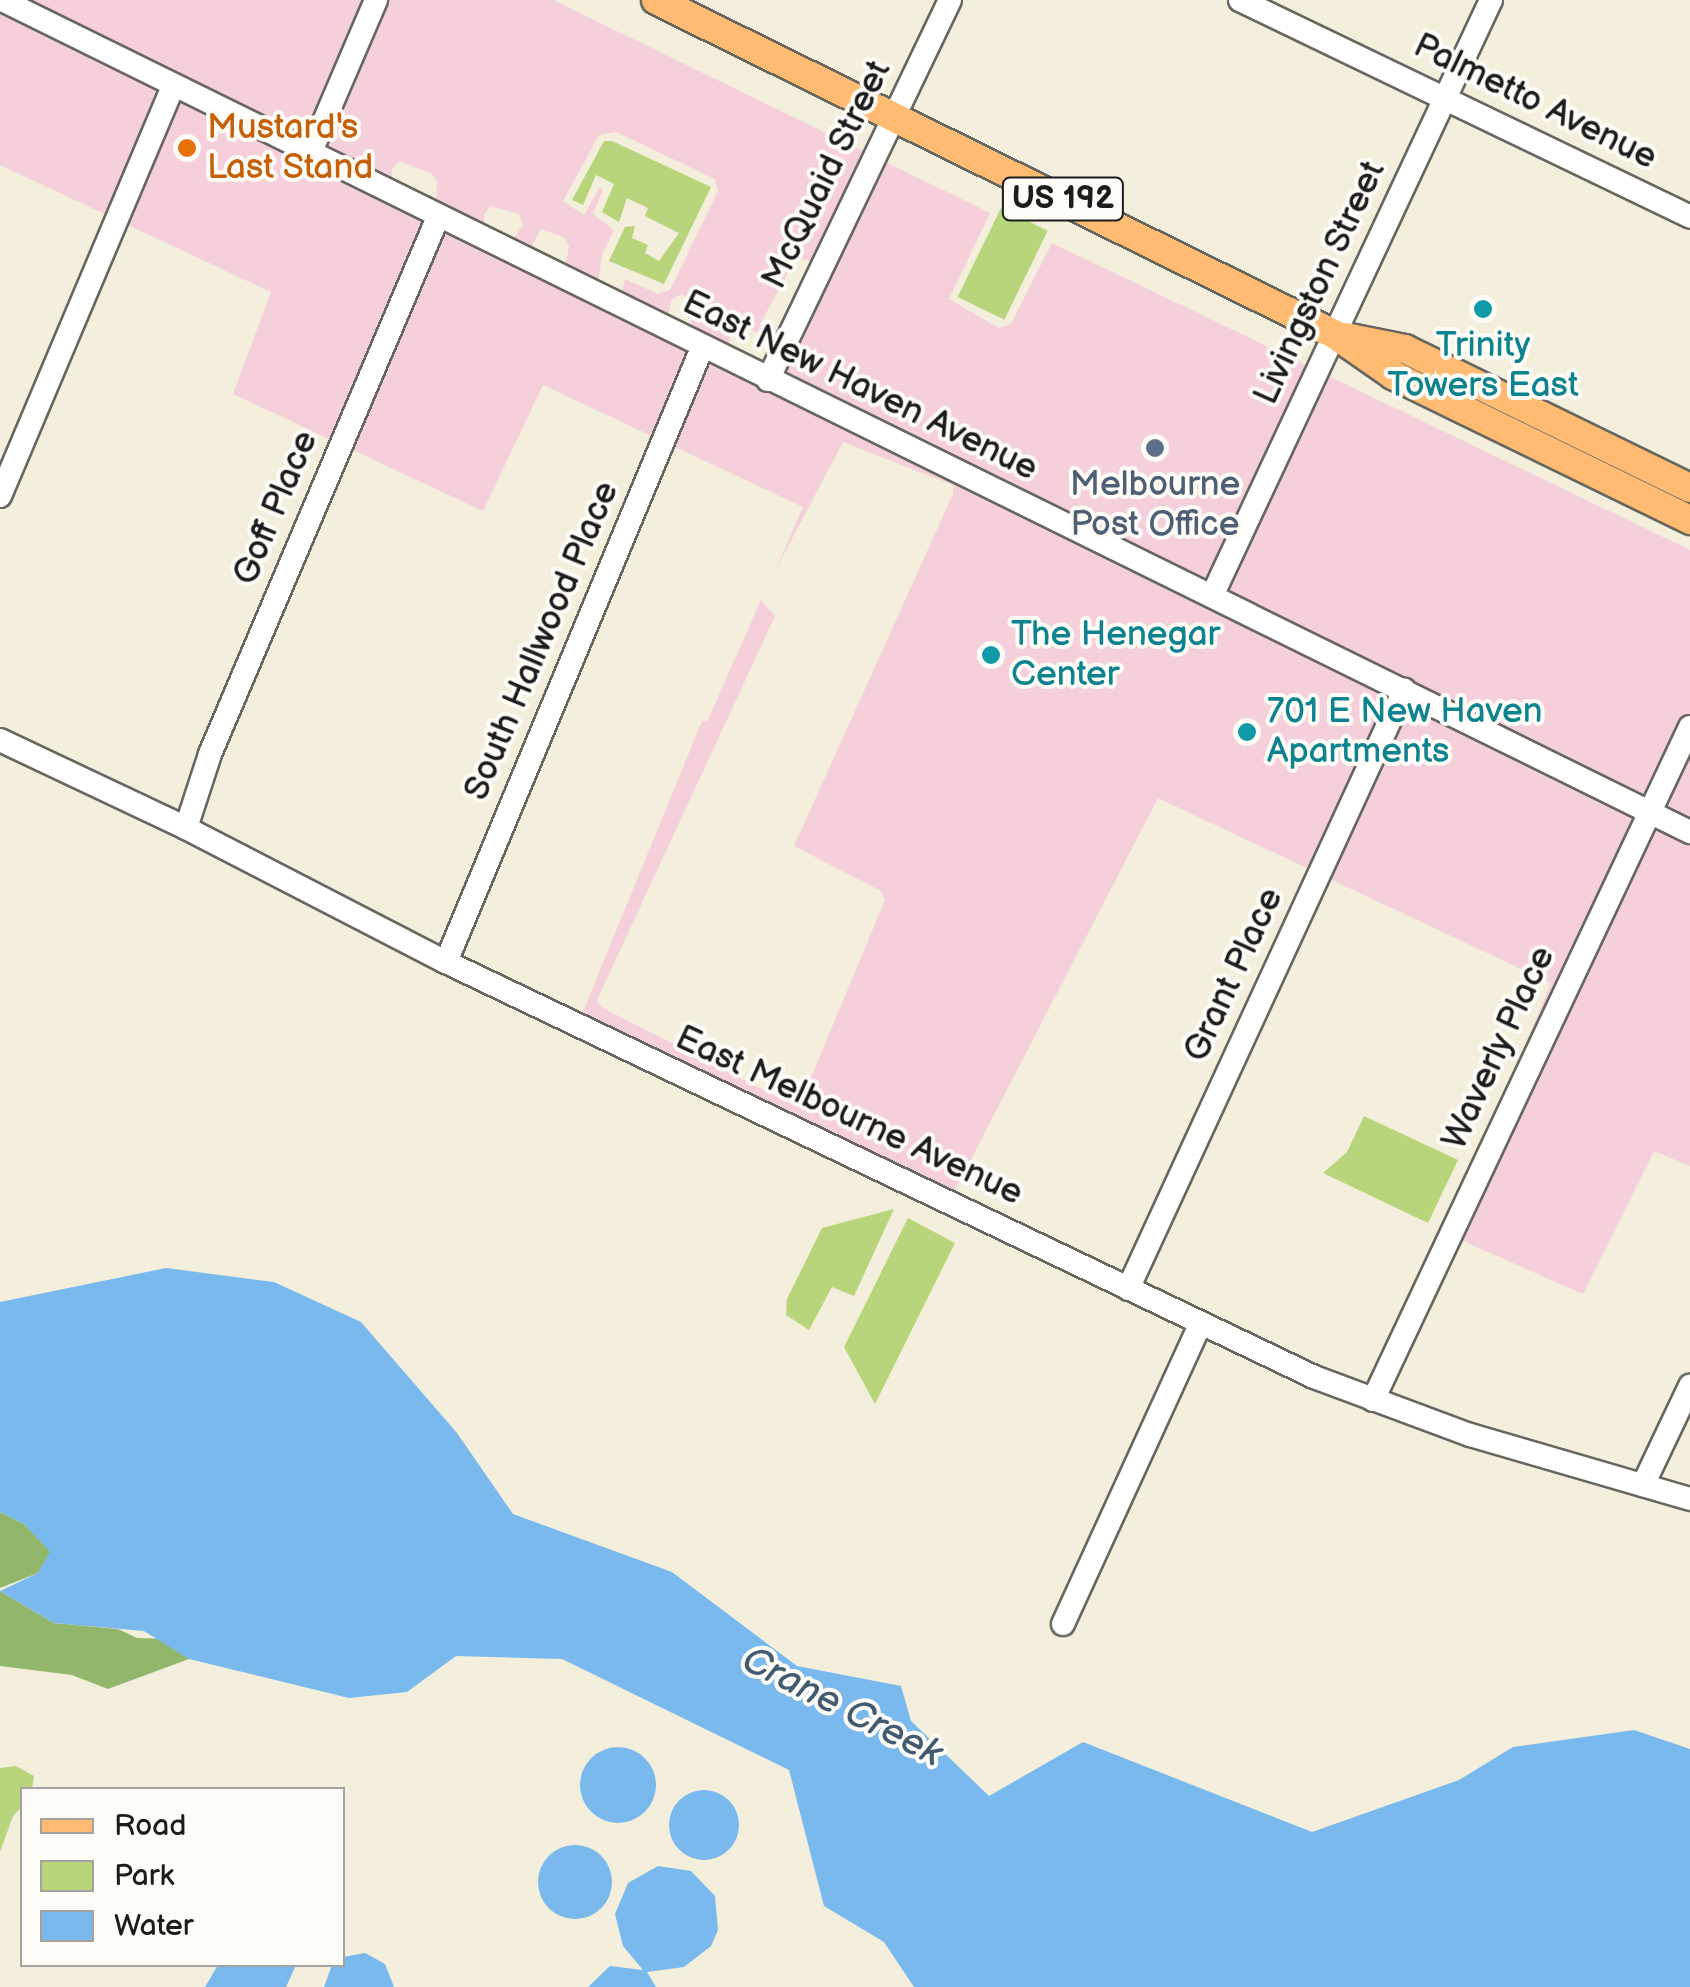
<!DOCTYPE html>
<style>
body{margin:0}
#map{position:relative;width:1690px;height:1987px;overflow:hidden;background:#f3efdc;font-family:"Balsamiq Sans",sans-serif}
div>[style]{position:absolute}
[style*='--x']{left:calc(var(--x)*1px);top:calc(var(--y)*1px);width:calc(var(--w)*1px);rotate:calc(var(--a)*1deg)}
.built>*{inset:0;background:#f5cfda}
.green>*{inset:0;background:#b9d57b;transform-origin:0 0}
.forest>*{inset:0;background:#92b66b}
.water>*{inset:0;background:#7ab9ee}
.round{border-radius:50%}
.roads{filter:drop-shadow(2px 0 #67665f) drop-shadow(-2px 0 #67665f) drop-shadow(0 2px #67665f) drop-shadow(0 -2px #67665f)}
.minor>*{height:22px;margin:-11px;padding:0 11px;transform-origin:11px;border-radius:11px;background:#fff}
.major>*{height:28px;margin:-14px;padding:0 14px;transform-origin:14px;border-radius:14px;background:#febb71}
.dots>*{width:28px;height:28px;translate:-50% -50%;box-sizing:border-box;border:5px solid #fdfcf7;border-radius:50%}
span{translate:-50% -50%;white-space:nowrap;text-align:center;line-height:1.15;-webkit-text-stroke:8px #fdfcf7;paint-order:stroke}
.shield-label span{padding:2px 8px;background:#fdfcf7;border:2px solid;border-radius:8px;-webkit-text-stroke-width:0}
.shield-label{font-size:32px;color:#1c1c1c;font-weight:700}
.street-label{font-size:35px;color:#1c1c1c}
.food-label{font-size:35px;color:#c56008}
.left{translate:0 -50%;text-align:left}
.culture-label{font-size:35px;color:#0d838f}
.service-label{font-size:35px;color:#4e5e75}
.water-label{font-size:38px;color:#425b70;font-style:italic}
.legend{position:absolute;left:20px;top:1787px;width:325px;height:180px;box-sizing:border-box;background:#fdfcf7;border:2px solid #a3a29f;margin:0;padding:12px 18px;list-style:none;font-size:30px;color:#1c1c1c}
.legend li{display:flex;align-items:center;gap:20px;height:50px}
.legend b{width:50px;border:2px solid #a3a29f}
</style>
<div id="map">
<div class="built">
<i style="clip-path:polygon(26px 0,553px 0,990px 213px,949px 299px,999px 328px,1011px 324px,1052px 243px,1690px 550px,1690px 820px,762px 365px,814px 261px,799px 259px,793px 264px,760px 324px,766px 336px,737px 324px,730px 331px,730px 349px,690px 330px,694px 303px,682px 294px,671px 300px,668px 319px,621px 295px,625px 279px,658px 294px,670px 290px,718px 191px,715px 179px,616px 132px,599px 135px,563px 201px,584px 215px,600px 187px,603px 189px,593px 214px,614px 230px,602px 255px,598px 284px,565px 268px,569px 246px,564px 237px,541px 229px,530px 250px,512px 241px,523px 225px,519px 214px,491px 206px,484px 214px,485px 228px,436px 204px,437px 181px,432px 174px,400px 161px,392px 168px,392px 182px)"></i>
<i style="clip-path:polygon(0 12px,1690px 844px,1690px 1166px,1654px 1151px,1583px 1294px,1447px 1234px,1551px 983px,1158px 798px,954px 1192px,582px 1014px,702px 721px,707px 722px,761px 600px,775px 616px,597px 1000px,601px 1007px,793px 1105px,802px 1099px,885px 900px,881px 891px,794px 846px,953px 494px,953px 485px,843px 442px,775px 571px,803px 507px,543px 385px,483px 511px,233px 394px,271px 292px,0 165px)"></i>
</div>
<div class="green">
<i style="clip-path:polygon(604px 141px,612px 141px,711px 187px,664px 284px,609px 261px,625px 227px,635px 226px,632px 238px,648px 245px,645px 253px,659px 261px,679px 233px,645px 216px,648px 208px,627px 198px,619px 222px,602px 212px,614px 184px,596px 175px,583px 205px,572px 200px)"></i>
<i style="left:1001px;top:208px;width:52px;height:99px;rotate:26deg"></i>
<i style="clip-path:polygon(1364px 1116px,1458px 1160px,1428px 1223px,1323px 1173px,1347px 1152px)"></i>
<i style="clip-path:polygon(894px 1209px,854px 1296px,832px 1287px,809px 1330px,786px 1315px,787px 1299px,822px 1228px)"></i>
<i style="clip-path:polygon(908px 1218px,955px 1243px,875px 1404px,844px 1347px)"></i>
<i style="clip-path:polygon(16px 1766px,34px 1776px,32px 1789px,22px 1790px,22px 1807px,13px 1816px,0 1852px,0 1768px)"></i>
</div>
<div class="forest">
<i style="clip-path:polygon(0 1512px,24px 1524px,51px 1552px,38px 1573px,0 1588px)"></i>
<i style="clip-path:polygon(0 1591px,54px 1623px,118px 1629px,137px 1638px,171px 1639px,193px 1646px,189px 1659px,108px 1689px,72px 1675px,0 1666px)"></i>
</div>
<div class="water">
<i style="clip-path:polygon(166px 1268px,274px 1282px,361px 1322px,457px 1433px,513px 1514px,672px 1572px,797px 1666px,901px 1686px,911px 1721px,989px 1796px,1083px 1742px,1312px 1832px,1459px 1780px,1513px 1747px,1634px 1730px,1690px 1749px,1690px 1987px,914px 1987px,884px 1942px,824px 1906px,789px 1770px,562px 1659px,456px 1656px,407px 1692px,349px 1698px,189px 1659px,144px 1631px,54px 1623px,0 1591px,38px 1573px,50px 1552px,24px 1524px,0 1512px,0 1302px)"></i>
<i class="round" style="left:580px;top:1747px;width:76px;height:76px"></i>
<i class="round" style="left:669px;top:1790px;width:70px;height:70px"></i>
<i class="round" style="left:538px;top:1845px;width:74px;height:74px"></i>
<i style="clip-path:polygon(658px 1866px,691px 1871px,715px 1896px,718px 1930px,711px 1946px,684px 1967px,647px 1972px,656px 1987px,588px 1987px,610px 1966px,643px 1970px,623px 1946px,615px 1914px,628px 1883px)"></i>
<i style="clip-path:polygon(365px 1953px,385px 1964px,394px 1987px,324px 1987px,332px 1965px,342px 1964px,343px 1957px)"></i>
<i style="clip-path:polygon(218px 1965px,218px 1964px,296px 1965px,286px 1987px,205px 1987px)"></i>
</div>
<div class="roads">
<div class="minor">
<i style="--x:2;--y:0;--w:1882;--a:26.24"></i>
<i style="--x:1240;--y:0;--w:500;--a:25.7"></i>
<i style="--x:310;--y:154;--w:168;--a:-66.8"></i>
<i style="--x:768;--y:380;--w:421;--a:-64.4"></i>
<i style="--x:0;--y:496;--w:446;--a:-67.1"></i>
<i style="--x:1212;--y:596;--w:658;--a:-64.91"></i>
<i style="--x:0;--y:740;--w:206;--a:25.3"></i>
<i style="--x:186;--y:828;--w:292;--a:27.3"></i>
<i style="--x:446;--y:962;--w:962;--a:25.55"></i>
<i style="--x:1314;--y:1377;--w:166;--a:20.4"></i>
<i style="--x:1470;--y:1435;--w:229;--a:16.2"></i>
<i style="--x:186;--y:828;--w:78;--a:-72"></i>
<i style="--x:210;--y:754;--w:583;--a:-66.99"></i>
<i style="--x:446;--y:962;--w:665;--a:-67.37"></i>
<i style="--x:1128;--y:1289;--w:660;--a:-65.26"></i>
<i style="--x:1373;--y:1400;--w:744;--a:-64.78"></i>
<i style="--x:1643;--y:1485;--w:110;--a:-64.6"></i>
<i style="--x:1063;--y:1624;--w:331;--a:-65.4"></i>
</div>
<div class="major">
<i style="--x:656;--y:0;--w:756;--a:26.23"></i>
<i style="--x:1334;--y:334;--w:72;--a:34.8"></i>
<i style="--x:1393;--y:375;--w:331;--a:26"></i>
<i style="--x:1345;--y:337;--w:61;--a:11.3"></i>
<i style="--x:1405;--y:349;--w:317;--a:26"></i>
</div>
</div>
<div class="dots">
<i style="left:187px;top:148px;background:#e8710a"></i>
<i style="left:1483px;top:309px;background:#0f9aa8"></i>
<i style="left:1155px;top:448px;background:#5c6f8a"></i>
<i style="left:991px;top:655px;background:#0f9aa8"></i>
<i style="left:1247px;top:732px;background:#0f9aa8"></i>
</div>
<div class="shield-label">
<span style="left:1063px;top:199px">US 192</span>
</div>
<div class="street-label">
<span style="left:1535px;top:102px;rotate:26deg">Palmetto Avenue</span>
<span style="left:827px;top:175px;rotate:-64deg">McQuaid Street</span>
<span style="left:1320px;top:283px;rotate:-65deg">Livingston Street</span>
<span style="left:860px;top:386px;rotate:26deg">East New Haven Avenue</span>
<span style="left:276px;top:508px;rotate:-67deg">Goff Place</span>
<span style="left:542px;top:641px;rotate:-67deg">South Hallwood Place</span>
<span style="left:1234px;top:975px;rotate:-65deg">Grant Place</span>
<span style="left:1499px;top:1048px;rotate:-65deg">Waverly Place</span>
<span style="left:849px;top:1116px;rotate:25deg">East Melbourne Avenue</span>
</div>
<div class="food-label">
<span class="left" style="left:207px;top:148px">Mustard's<br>Last Stand</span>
</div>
<div class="culture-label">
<span style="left:1483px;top:366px">Trinity<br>Towers East</span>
<span class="left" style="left:1011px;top:655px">The Henegar<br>Center</span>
<span class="left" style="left:1267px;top:732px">701 E New Haven<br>Apartments</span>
</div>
<div class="service-label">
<span style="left:1155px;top:505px">Melbourne<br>Post Office</span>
</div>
<div class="water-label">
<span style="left:842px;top:1707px;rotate:27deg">Crane Creek</span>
</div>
<ul class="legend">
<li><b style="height:12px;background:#febb71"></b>Road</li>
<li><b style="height:28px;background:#b9d57b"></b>Park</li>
<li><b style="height:28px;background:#7ab9ee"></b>Water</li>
</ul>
</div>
